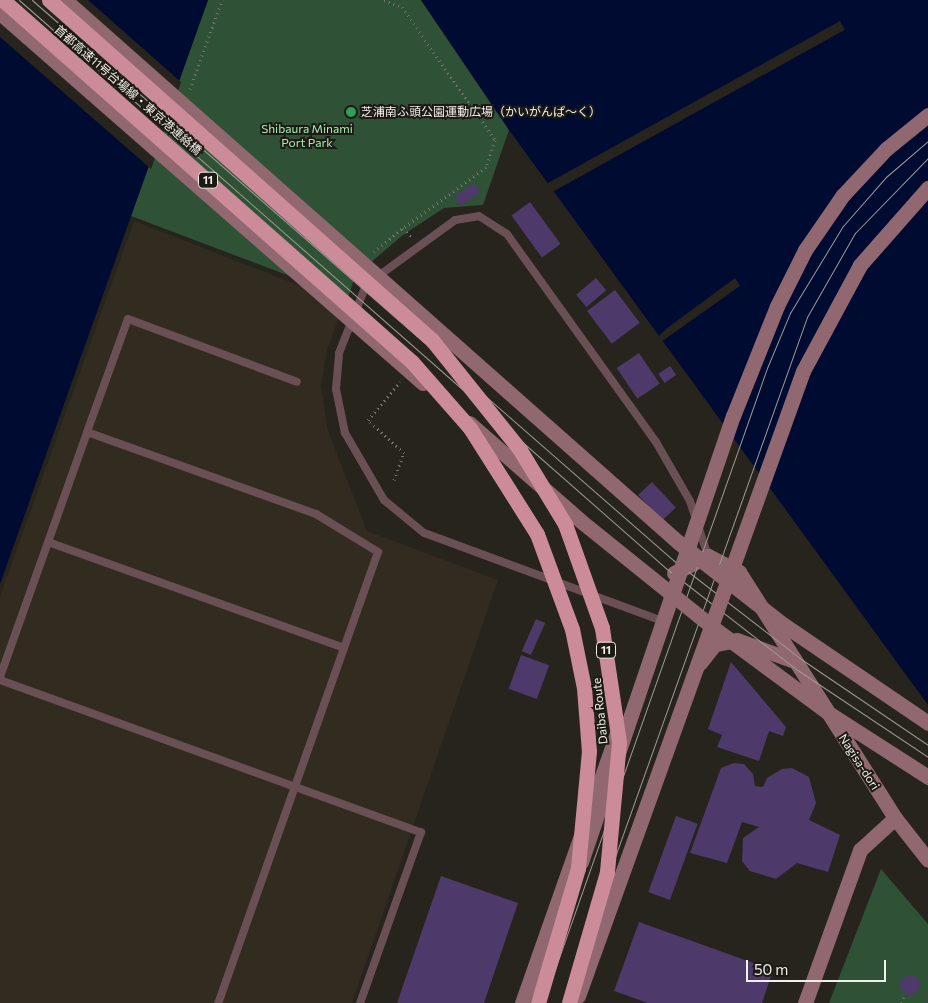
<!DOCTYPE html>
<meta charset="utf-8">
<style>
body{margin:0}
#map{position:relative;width:928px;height:1003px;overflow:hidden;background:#27231d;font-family:Commissioner,"Noto Sans JP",sans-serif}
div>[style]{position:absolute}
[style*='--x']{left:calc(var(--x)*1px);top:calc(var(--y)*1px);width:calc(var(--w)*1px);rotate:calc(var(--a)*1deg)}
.built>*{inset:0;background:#322c20}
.green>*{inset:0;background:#2f5135}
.water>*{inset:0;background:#000b31}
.pier>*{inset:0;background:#27231d;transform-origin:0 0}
.building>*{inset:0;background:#4d3a6a;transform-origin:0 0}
.round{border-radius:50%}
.path>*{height:3px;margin-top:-1.5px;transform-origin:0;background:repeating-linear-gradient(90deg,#77746f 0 1px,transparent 0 5px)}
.lane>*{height:8px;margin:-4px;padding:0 4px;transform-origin:4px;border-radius:4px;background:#6a4f55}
.secondary>*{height:15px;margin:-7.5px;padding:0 7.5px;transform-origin:7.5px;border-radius:7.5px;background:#916870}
.tram>*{height:1px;margin:-0.5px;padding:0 0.5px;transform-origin:0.5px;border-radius:0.5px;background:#9d9a95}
.secondary-bridge>*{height:15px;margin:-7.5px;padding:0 7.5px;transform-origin:7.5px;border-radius:7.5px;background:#916870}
.highway-bridge>*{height:15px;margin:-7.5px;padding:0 7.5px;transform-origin:7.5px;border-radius:7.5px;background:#cb8b98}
.dots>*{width:14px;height:14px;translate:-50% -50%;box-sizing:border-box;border:2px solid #1d1a14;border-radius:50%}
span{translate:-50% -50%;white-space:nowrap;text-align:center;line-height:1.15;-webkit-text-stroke:4px #1d1a14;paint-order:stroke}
.shield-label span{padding:1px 4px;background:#1d1a14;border:1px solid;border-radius:4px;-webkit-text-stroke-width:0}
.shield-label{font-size:11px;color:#f1efeb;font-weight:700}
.street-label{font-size:12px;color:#f1efeb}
.poi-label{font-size:12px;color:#f1efeb}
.left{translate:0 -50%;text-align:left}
.park-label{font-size:12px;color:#a6efb2}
.scale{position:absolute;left:746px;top:960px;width:140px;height:22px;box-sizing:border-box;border:2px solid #f1efeb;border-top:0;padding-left:6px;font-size:15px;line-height:18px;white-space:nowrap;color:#f1efeb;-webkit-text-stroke:4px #1d1a14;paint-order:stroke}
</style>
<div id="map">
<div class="built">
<i style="clip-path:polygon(134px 221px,344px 303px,327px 350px,321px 386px,328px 431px,367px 531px,498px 580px,352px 1003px,0 1003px,0 597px)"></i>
</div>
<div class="green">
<i style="clip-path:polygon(208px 0,421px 0,509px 130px,483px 205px,444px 208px,403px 235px,355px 276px,348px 298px,131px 216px)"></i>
<i style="clip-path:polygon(881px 869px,928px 924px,928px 1003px,829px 1003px)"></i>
</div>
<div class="water">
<i style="clip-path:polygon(0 0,208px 0,0 584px)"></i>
<i style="clip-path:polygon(421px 0,928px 0,928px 705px,509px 130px)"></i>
</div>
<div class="pier">
<i style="clip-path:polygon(0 0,88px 0,181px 82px,151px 169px,0 37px)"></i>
<i style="left:840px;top:21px;width:10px;height:335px;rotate:61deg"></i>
<i style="clip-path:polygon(735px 278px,740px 286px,661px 342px,658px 337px,666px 329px)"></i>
</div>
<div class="building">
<i style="left:474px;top:183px;width:11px;height:24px;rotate:56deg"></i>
<i style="left:530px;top:202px;width:52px;height:23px;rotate:54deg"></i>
<i style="left:596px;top:278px;width:16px;height:26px;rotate:50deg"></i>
<i style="left:615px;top:290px;width:41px;height:35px;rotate:53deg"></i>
<i style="left:639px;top:353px;width:37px;height:27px;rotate:56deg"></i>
<i style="left:670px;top:366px;width:11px;height:14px;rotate:56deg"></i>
<i style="left:652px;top:482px;width:35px;height:19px;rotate:47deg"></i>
<i style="left:536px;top:619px;width:10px;height:35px;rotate:24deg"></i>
<i style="left:521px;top:655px;width:30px;height:36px;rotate:20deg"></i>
<i style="clip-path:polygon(731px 662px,786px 727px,783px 736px,769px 731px,759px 761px,717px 747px,722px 735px,708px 729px)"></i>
<i style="clip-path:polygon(734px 763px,744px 764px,753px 774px,755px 786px,763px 787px,767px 778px,782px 769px,792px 768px,809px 777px,816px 803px,809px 820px,840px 835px,828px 872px,797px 863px,776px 879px,750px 871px,742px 861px,743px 838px,759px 827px,742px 822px,727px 863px,690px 853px,721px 768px)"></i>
<i style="left:676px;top:816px;width:23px;height:81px;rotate:20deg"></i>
<i style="clip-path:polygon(441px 876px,518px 903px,484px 1003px,397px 1003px)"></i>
<i style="clip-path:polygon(639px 922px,773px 970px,762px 1003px,648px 1003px,614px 991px)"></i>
<i class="round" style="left:900px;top:975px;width:20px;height:20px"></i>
</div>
<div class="path">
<i style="--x:384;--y:0;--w:19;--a:21"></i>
<i style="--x:402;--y:7;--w:162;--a:55"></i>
<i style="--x:495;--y:140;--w:28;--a:108"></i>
<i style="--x:486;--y:167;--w:103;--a:143.7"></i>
<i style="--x:190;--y:89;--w:95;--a:-70.2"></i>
<i style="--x:374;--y:252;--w:38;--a:-40"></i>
<i style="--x:403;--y:228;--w:12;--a:48"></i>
<i style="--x:394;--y:480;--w:29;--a:-70"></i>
<i style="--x:404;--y:453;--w:49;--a:-137.5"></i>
<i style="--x:368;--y:420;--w:50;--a:-49.9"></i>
<i style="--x:902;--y:1003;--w:8;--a:-76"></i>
</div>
<div class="lane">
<i style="--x:87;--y:432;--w:120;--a:-70.1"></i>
<i style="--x:128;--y:319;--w:180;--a:20.4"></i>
<i style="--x:48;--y:542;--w:314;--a:19.7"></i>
<i style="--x:657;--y:619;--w:248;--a:-159.7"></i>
<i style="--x:424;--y:533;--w:52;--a:-140.5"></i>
<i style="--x:384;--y:500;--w:78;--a:-120.2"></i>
<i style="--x:345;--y:433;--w:45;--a:-101.6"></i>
<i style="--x:336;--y:389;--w:36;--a:-85"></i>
<i style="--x:339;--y:353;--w:73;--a:-68.3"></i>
<i style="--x:366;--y:285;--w:110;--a:-36.1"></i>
<i style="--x:455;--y:220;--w:24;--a:-9"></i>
<i style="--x:479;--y:216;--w:33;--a:33"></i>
<i style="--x:507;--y:234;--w:256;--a:54.4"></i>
<i style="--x:656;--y:442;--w:68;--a:60"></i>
<i style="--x:690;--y:501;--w:58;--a:71.9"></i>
<i style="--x:0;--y:677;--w:260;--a:-70.4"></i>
<i style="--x:87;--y:432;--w:243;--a:19.7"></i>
<i style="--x:316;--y:514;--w:73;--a:31.5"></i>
<i style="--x:378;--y:552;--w:479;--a:109.5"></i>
<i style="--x:0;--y:680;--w:448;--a:19.9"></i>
<i style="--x:421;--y:832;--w:182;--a:109.6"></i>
</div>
<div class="secondary">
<i style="--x:674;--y:573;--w:38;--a:-27"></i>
<i style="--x:708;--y:556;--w:35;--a:27"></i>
<i style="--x:739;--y:572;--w:291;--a:57.6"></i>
<i style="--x:895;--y:818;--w:53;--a:51.8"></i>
<i style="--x:700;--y:663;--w:24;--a:-52"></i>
<i style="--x:715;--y:644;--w:22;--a:-10"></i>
<i style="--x:737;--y:640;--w:61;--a:20.2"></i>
<i style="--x:522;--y:1003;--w:286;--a:-70.6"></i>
<i style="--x:805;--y:1003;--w:163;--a:-70.2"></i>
<i style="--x:860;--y:850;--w:47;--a:-42.4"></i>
</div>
<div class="tram">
<i style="--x:19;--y:0;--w:862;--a:41.29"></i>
<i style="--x:667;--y:569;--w:163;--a:37.8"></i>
<i style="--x:796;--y:669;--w:159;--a:33.7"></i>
<i style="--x:32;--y:0;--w:851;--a:41.14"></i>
<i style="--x:673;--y:560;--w:162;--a:37.7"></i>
<i style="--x:801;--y:659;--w:153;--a:34.1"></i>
<i style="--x:543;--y:1003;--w:673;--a:-70.57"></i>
<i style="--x:767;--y:368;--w:60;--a:-67.3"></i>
<i style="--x:790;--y:313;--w:102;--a:-58.7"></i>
<i style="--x:843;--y:226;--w:65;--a:-48.7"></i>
<i style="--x:886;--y:177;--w:55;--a:-40.6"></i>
<i style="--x:563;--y:1003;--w:728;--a:-70.42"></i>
<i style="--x:807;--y:317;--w:97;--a:-60.3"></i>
<i style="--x:855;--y:233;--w:105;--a:-45.8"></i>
</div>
<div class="secondary-bridge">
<i style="--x:65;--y:0;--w:818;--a:41.48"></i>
<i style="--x:678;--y:542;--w:135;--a:38.1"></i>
<i style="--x:784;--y:625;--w:174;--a:34.2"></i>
<i style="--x:0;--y:13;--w:562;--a:41.18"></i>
<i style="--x:469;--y:423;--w:150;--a:41.2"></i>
<i style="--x:582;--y:522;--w:176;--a:38.8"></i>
<i style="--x:719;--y:632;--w:138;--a:36.5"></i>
<i style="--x:830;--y:714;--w:117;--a:32.7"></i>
<i style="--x:581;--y:862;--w:471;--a:-71.2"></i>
<i style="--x:733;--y:416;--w:118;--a:-68.2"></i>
<i style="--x:777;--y:306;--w:63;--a:-63.4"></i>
<i style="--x:805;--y:250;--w:67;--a:-55.4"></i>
<i style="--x:843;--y:195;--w:63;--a:-46.9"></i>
<i style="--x:886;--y:149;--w:54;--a:-39"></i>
<i style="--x:578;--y:996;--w:664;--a:-70.2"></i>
<i style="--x:803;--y:371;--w:120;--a:-61.7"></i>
<i style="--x:860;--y:265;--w:103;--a:-48.6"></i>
</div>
<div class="highway-bridge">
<i style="--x:3;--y:0;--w:546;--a:41.51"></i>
<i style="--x:412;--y:362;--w:88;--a:48.7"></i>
<i style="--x:470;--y:428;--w:125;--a:57.7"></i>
<i style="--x:537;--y:534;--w:101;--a:69.8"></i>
<i style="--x:572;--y:629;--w:60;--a:78.5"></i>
<i style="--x:584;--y:688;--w:63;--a:85.5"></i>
<i style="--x:589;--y:751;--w:118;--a:95.4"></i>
<i style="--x:578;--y:868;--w:141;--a:106.5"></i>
<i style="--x:49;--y:0;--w:512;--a:41.6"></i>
<i style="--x:432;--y:340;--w:141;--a:51.3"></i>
<i style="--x:520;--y:450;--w:87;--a:58.7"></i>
<i style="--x:565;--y:524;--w:110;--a:70.4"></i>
<i style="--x:602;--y:628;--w:115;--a:81.5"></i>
<i style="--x:619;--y:742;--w:131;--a:95.3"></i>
<i style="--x:607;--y:872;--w:136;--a:106.2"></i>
</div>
<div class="dots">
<i style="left:351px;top:112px;background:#2e9e5b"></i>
</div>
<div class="shield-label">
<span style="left:208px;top:180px">11</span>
<span style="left:606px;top:650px">11</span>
</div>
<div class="street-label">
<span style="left:128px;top:90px;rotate:41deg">首都高速11号台場線・東京港連絡橋</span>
<span style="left:600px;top:711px;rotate:-96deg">Daiba Route</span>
<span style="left:859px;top:762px;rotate:57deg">Nagisa-dori</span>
</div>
<div class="poi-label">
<span class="left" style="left:361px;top:112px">芝浦南ふ頭公園運動広場（かいがんぱ～く）</span>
</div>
<div class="park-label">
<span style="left:307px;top:136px">Shibaura Minami<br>Port Park</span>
</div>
<div class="scale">50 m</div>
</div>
